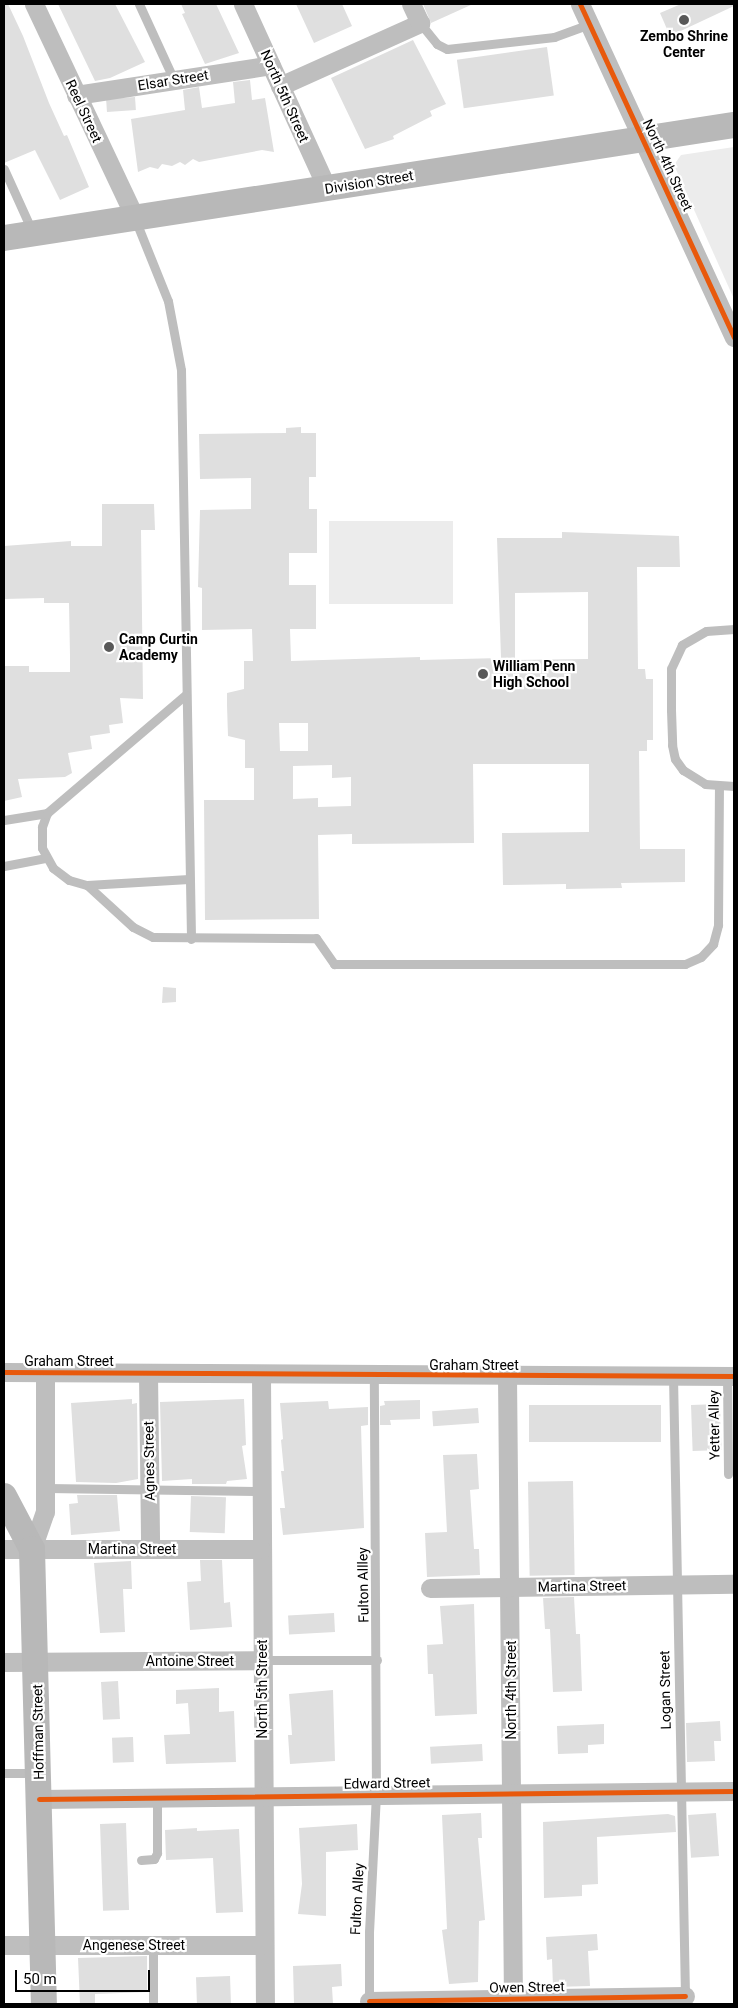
<!DOCTYPE html>
<style>
body{margin:0}
#map{position:relative;width:738px;height:2008px;overflow:hidden;background:#fff;font-family:Roboto,sans-serif}
div>[style]{position:absolute}
[style*='--x']{left:calc(var(--x)*1px);top:calc(var(--y)*1px);width:calc(var(--w)*1px);rotate:calc(var(--a)*1deg)}
.green>*{inset:0;background:#ececec;transform-origin:0 0}
.building>*{inset:0;background:#dfdfdf;transform-origin:0 0}
.lane>*{height:9px;margin:-4.5px;padding:0 4.5px;transform-origin:4.5px;border-radius:4.5px;background:#bebebe}
.street>*{height:19px;margin:-9.5px;padding:0 9.5px;transform-origin:9.5px;border-radius:9.5px;background:#bebebe}
.secondary>*{height:26px;margin:-13px;padding:0 13px;transform-origin:13px;border-radius:13px;background:#b8b8b8}
.cycleway>*{height:5px;margin:-2.5px;padding:0 2.5px;transform-origin:2.5px;border-radius:2.5px;background:#e8590c}
.dots>*{width:14px;height:14px;translate:-50% -50%;box-sizing:border-box;border:2px solid #fff;border-radius:50%}
span{translate:-50% -50%;white-space:nowrap;text-align:center;line-height:1.15;-webkit-text-stroke:4.5px #fff;paint-order:stroke}
.poi-label{font-size:14px;color:#000;font-weight:700}
.left{translate:0 -50%;text-align:left}
.street-label{font-size:14px;color:#000}
.frame{position:absolute;inset:0;border:5px solid #000;pointer-events:none}
.scale{position:absolute;left:15px;top:1970px;width:135px;height:22px;box-sizing:border-box;border:2px solid #000;border-top:0;padding-left:6px;font-size:15px;line-height:18px;white-space:nowrap;color:#000;-webkit-text-stroke:4px #fff;paint-order:stroke}
</style>
<div id="map">
<div class="green">
<i style="clip-path:polygon(734px 147px,734px 299px,674px 165px,681px 155px)"></i>
<i style="left:453px;top:521px;width:83px;height:124px;rotate:90deg"></i>
</div>
<div class="building">
<i style="clip-path:polygon(4px 4px,8px 4px,23px 36px,49px 103px,64px 136px,67px 135px,89px 187px,60px 200px,35px 150px,4px 163px)"></i>
<i style="clip-path:polygon(58px 4px,115px 4px,145px 62px,110px 78px,95px 81px)"></i>
<i style="clip-path:polygon(181px 4px,216px 4px,239px 53px,205px 64px,182px 14px,185px 13px)"></i>
<i style="clip-path:polygon(296px 4px,342px 4px,352px 26px,314px 43px)"></i>
<i style="clip-path:polygon(423px 4px,473px 4px,431px 23px)"></i>
<i style="clip-path:polygon(681px 4px,734px 4px,734px 6px,670px 36px,660px 13px)"></i>
<i style="clip-path:polygon(413px 40px,446px 104px,430px 111px,432px 116px,393px 136px,394px 139px,365px 149px,331px 78px)"></i>
<i style="left:547px;top:47px;width:49px;height:91px;rotate:82deg"></i>
<i style="clip-path:polygon(250px 80px,252px 100px,265px 98px,274px 152px,262px 150px,199px 162px,193px 159px,185px 165px,180px 162px,172px 166px,162px 164px,158px 169px,150px 167px,138px 172px,131px 119px,185px 110px,183px 90px,199px 87px,202px 108px,235px 103px,233px 82px)"></i>
<i style="left:135px;top:97px;width:13px;height:29px;rotate:86deg"></i>
<i style="clip-path:polygon(evenodd,301px 427px,301px 433px,316px 433px,316px 477px,309px 477px,309px 509px,317px 509px,317px 553px,289px 553px,289px 585px,316px 585px,316px 629px,290px 629px,291px 661px,420px 657px,420px 660px,501px 658px,497px 538px,562px 538px,562px 532px,679px 536px,680px 567px,637px 567px,638px 669px,645px 669px,646px 679px,653px 679px,653px 740px,647px 740px,647px 751px,639px 751px,640px 849px,685px 849px,685px 882px,621px 883px,622px 888px,566px 889px,566px 884px,503px 885px,502px 833px,589px 832px,589px 764px,473px 764px,474px 843px,352px 844px,352px 834px,318px 835px,319px 919px,205px 920px,204px 800px,254px 800px,254px 768px,245px 768px,245px 740px,228px 736px,227px 705px,227px 693px,244px 689px,244px 661px,253px 661px,252px 629px,202px 630px,202px 588px,198px 587px,200px 510px,251px 509px,251px 478px,200px 479px,199px 434px,286px 433px,286px 428px,301px 427px,588px 592px,588px 659px,515px 660px,515px 593px,588px 592px,301px 427px,279px 723px,308px 723px,308px 751px,280px 751px,279px 723px,301px 427px,332px 765px,332px 778px,351px 777px,351px 806px,318px 807px,318px 798px,293px 799px,293px 766px,332px 765px)"></i>
<i style="clip-path:polygon(102px 504px,154px 504px,155px 530px,141px 530px,143px 699px,120px 698px,123px 723px,109px 725px,110px 733px,90px 736px,92px 749px,68px 753px,72px 773px,65px 777px,18px 779px,22px 797px,4px 801px,4px 666px,29px 666px,29px 672px,70px 672px,70px 656px,69px 603px,44px 603px,44px 598px,4px 599px,4px 546px,71px 541px,71px 546px,102px 546px)"></i>
<i style="clip-path:polygon(163px 987px,176px 988px,176px 1002px,162px 1003px)"></i>
<i style="clip-path:polygon(132px 1399px,132px 1404px,137px 1403px,138px 1479px,116px 1483px,76px 1482px,71px 1403px)"></i>
<i style="clip-path:polygon(244px 1399px,246px 1445px,242px 1446px,247px 1479px,227px 1481px,226px 1484px,192px 1484px,192px 1479px,162px 1481px,160px 1402px)"></i>
<i style="clip-path:polygon(420px 1400px,420px 1419px,390px 1420px,391px 1425px,380px 1425px,380px 1406px,385px 1405px,384px 1401px)"></i>
<i style="clip-path:polygon(328px 1401px,329px 1409px,368px 1407px,368px 1425px,361px 1426px,364px 1528px,283px 1535px,280px 1508px,285px 1508px,281px 1471px,284px 1471px,281px 1440px,283px 1439px,280px 1403px)"></i>
<i style="left:720px;top:1404px;width:46px;height:29px;rotate:88deg"></i>
<i style="left:529px;top:1405px;width:132px;height:37px"></i>
<i style="left:478px;top:1408px;width:15px;height:46px;rotate:86deg"></i>
<i style="clip-path:polygon(477px 1454px,479px 1489px,470px 1490px,474px 1549px,479px 1549px,480px 1575px,427px 1577px,425px 1533px,447px 1532px,443px 1455px)"></i>
<i style="left:573px;top:1481px;width:94px;height:45px;rotate:89deg"></i>
<i style="clip-path:polygon(77px 1495px,117px 1495px,120px 1531px,71px 1535px,69px 1504px,78px 1503px)"></i>
<i style="left:191px;top:1496px;width:35px;height:36px;rotate:2deg"></i>
<i style="clip-path:polygon(200px 1560px,222px 1560px,224px 1603px,230px 1602px,232px 1627px,190px 1630px,187px 1582px,201px 1581px)"></i>
<i style="clip-path:polygon(131px 1561px,132px 1589px,123px 1589px,125px 1632px,100px 1633px,94px 1563px)"></i>
<i style="clip-path:polygon(574px 1597px,576px 1634px,580px 1634px,582px 1691px,553px 1692px,550px 1629px,545px 1629px,543px 1598px)"></i>
<i style="clip-path:polygon(474px 1604px,477px 1714px,435px 1716px,433px 1674px,428px 1674px,427px 1645px,443px 1644px,440px 1606px)"></i>
<i style="left:334px;top:1613px;width:19px;height:46px;rotate:87deg"></i>
<i style="left:118px;top:1681px;width:38px;height:17px;rotate:87deg"></i>
<i style="clip-path:polygon(219px 1688px,219px 1712px,234px 1711px,236px 1762px,166px 1764px,164px 1735px,190px 1734px,188px 1703px,176px 1704px,176px 1690px)"></i>
<i style="clip-path:polygon(333px 1690px,335px 1761px,290px 1764px,288px 1735px,292px 1735px,289px 1694px)"></i>
<i style="clip-path:polygon(720px 1721px,721px 1741px,714px 1741px,715px 1761px,687px 1762px,686px 1723px)"></i>
<i style="clip-path:polygon(604px 1724px,604px 1744px,588px 1745px,588px 1753px,558px 1754px,557px 1726px)"></i>
<i style="left:133px;top:1737px;width:25px;height:21px;rotate:88deg"></i>
<i style="left:482px;top:1744px;width:17px;height:52px;rotate:87deg"></i>
<i style="clip-path:polygon(481px 1813px,482px 1838px,478px 1838px,485px 1920px,479px 1921px,478px 1982px,449px 1984px,442px 1930px,447px 1929px,442px 1815px)"></i>
<i style="left:716px;top:1813px;width:43px;height:28px;rotate:86deg"></i>
<i style="clip-path:polygon(668px 1814px,675px 1816px,676px 1832px,597px 1837px,598px 1884px,582px 1885px,582px 1896px,544px 1898px,543px 1822px)"></i>
<i style="left:126px;top:1823px;width:87px;height:26px;rotate:88deg"></i>
<i style="clip-path:polygon(357px 1824px,358px 1850px,326px 1852px,326px 1916px,298px 1914px,302px 1884px,299px 1828px)"></i>
<i style="clip-path:polygon(197px 1828px,197px 1831px,239px 1829px,243px 1912px,216px 1913px,213px 1858px,166px 1860px,165px 1830px)"></i>
<i style="clip-path:polygon(597px 1934px,598px 1950px,588px 1951px,590px 1986px,553px 1987px,552px 1959px,547px 1960px,546px 1937px)"></i>
<i style="clip-path:polygon(147px 1956px,147px 1992px,95px 1994px,95px 2004px,80px 2004px,78px 1958px)"></i>
<i style="clip-path:polygon(341px 1964px,342px 1986px,332px 1987px,333px 2004px,294px 2004px,293px 1966px)"></i>
<i style="left:230px;top:1976px;width:28px;height:34px;rotate:88deg"></i>
</div>
<div class="lane">
<i style="--x:139;--y:4;--w:84;--a:65.3"></i>
<i style="--x:420;--y:23;--w:27;--a:51"></i>
<i style="--x:437;--y:44;--w:11;--a:27"></i>
<i style="--x:447;--y:49;--w:108;--a:-6.4"></i>
<i style="--x:554;--y:37;--w:38;--a:-20"></i>
<i style="--x:4;--y:169;--w:68;--a:65.7"></i>
<i style="--x:135;--y:219;--w:88;--a:68.1"></i>
<i style="--x:168;--y:301;--w:70;--a:79.3"></i>
<i style="--x:181;--y:370;--w:569;--a:88.99"></i>
<i style="--x:734;--y:629;--w:28;--a:176"></i>
<i style="--x:706;--y:631;--w:28;--a:150"></i>
<i style="--x:682;--y:645;--w:26;--a:115"></i>
<i style="--x:671;--y:669;--w:41;--a:90"></i>
<i style="--x:671;--y:710;--w:35;--a:88"></i>
<i style="--x:672;--y:745;--w:14;--a:78"></i>
<i style="--x:675;--y:759;--w:14;--a:54"></i>
<i style="--x:683;--y:770;--w:26;--a:32"></i>
<i style="--x:705;--y:784;--w:29;--a:4"></i>
<i style="--x:47;--y:813;--w:15;--a:110"></i>
<i style="--x:42;--y:827;--w:21;--a:90"></i>
<i style="--x:42;--y:848;--w:23;--a:61"></i>
<i style="--x:53;--y:868;--w:20;--a:37"></i>
<i style="--x:69;--y:880;--w:19;--a:16"></i>
<i style="--x:87;--y:885;--w:102;--a:-3.4"></i>
<i style="--x:4;--y:820;--w:44;--a:-9.2"></i>
<i style="--x:47;--y:813;--w:182;--a:-40.5"></i>
<i style="--x:4;--y:866;--w:43;--a:-10.8"></i>
<i style="--x:87;--y:885;--w:62;--a:42.4"></i>
<i style="--x:133;--y:927;--w:22;--a:27"></i>
<i style="--x:153;--y:937;--w:163;--a:0.4"></i>
<i style="--x:316;--y:938;--w:32;--a:55"></i>
<i style="--x:334;--y:964;--w:351;--a:0"></i>
<i style="--x:685;--y:964;--w:17;--a:-24"></i>
<i style="--x:701;--y:957;--w:18;--a:-47"></i>
<i style="--x:713;--y:944;--w:20;--a:-75"></i>
<i style="--x:718;--y:925;--w:139;--a:-89.6"></i>
<i style="--x:673;--y:1376;--w:622;--a:88.89"></i>
<i style="--x:727;--y:1376;--w:98;--a:89.4"></i>
<i style="--x:47;--y:1488;--w:214;--a:0.8"></i>
<i style="--x:262;--y:1660;--w:115;--a:0"></i>
<i style="--x:4;--y:1773;--w:32;--a:0"></i>
<i style="--x:141;--y:1860;--w:13;--a:-4"></i>
<i style="--x:154;--y:1859;--w:7;--a:-63"></i>
<i style="--x:157;--y:1853;--w:55;--a:-90"></i>
<i style="--x:369;--y:2002;--w:70;--a:-90"></i>
<i style="--x:369;--y:1932;--w:138;--a:-87.1"></i>
<i style="--x:376;--y:1794;--w:419;--a:-90.3"></i>
<i style="--x:153;--y:2004;--w:59;--a:-90"></i>
</div>
<div class="street">
<i style="--x:34;--y:4;--w:237;--a:64.7"></i>
<i style="--x:243;--y:4;--w:202;--a:65.5"></i>
<i style="--x:580;--y:4;--w:367;--a:65.2"></i>
<i style="--x:280;--y:86;--w:154;--a:-24.2"></i>
<i style="--x:420;--y:23;--w:21;--a:-115"></i>
<i style="--x:76;--y:95;--w:197;--a:-8.7"></i>
<i style="--x:4;--y:1372;--w:730;--a:0.31"></i>
<i style="--x:148;--y:1373;--w:176;--a:89.3"></i>
<i style="--x:261;--y:1375;--w:629;--a:89.64"></i>
<i style="--x:507;--y:1376;--w:628;--a:89.45"></i>
<i style="--x:4;--y:1549;--w:257;--a:0"></i>
<i style="--x:32;--y:1549;--w:39;--a:-71"></i>
<i style="--x:45;--y:1512;--w:140;--a:-90"></i>
<i style="--x:430;--y:1588;--w:304;--a:-0.8"></i>
<i style="--x:4;--y:1662;--w:258;--a:-0.4"></i>
<i style="--x:39;--y:1799;--w:695;--a:-0.66"></i>
<i style="--x:4;--y:1945;--w:260;--a:0"></i>
<i style="--x:369;--y:2001;--w:316;--a:-0.9"></i>
</div>
<div class="secondary">
<i style="--x:4;--y:238;--w:739;--a:-8.8"></i>
<i style="--x:4;--y:1496;--w:60;--a:62.2"></i>
<i style="--x:32;--y:1549;--w:455;--a:88.5"></i>
</div>
<div class="cycleway">
<i style="--x:580;--y:4;--w:367;--a:65.2"></i>
<i style="--x:4;--y:1372;--w:730;--a:0.31"></i>
<i style="--x:39;--y:1799;--w:695;--a:-0.66"></i>
<i style="--x:369;--y:2001;--w:316;--a:-0.9"></i>
</div>
<div class="dots">
<i style="left:684px;top:20px;background:#595959"></i>
<i style="left:109px;top:647px;background:#595959"></i>
<i style="left:483px;top:674px;background:#595959"></i>
</div>
<div class="poi-label">
<span style="left:684px;top:44px">Zembo Shrine<br>Center</span>
<span class="left" style="left:119px;top:647px">Camp Curtin<br>Academy</span>
<span class="left" style="left:493px;top:674px">William Penn<br>High School</span>
</div>
<div class="street-label">
<span style="left:173px;top:80px;rotate:-9deg">Elsar Street</span>
<span style="left:285px;top:96px;rotate:66deg">North 5th Street</span>
<span style="left:84px;top:111px;rotate:65deg">Reel Street</span>
<span style="left:668px;top:165px;rotate:65deg">North 4th Street</span>
<span style="left:369px;top:182px;rotate:-9deg">Division Street</span>
<span style="left:69px;top:1361px">Graham Street</span>
<span style="left:474px;top:1365px">Graham Street</span>
<span style="left:714px;top:1425px;rotate:-91deg">Yetter Alley</span>
<span style="left:149px;top:1461px;rotate:-91deg">Agnes Street</span>
<span style="left:132px;top:1549px">Martina Street</span>
<span style="left:363px;top:1585px;rotate:-91deg">Fulton Allley</span>
<span style="left:582px;top:1586px;rotate:-1deg">Martina Street</span>
<span style="left:190px;top:1661px">Antoine Street</span>
<span style="left:262px;top:1689px;rotate:-90deg">North 5th Street</span>
<span style="left:511px;top:1690px;rotate:-90deg">North 4th Street</span>
<span style="left:665px;top:1690px;rotate:-91deg">Logan Street</span>
<span style="left:38px;top:1732px;rotate:-91deg">Hoffman Street</span>
<span style="left:387px;top:1783px;rotate:-1deg">Edward Street</span>
<span style="left:357px;top:1899px;rotate:-87deg">Fulton Alley</span>
<span style="left:134px;top:1945px">Angenese Street</span>
<span style="left:527px;top:1987px;rotate:-1deg">Owen Street</span>
</div>
<div class="frame"></div>
<div class="scale">50 m</div>
</div>
